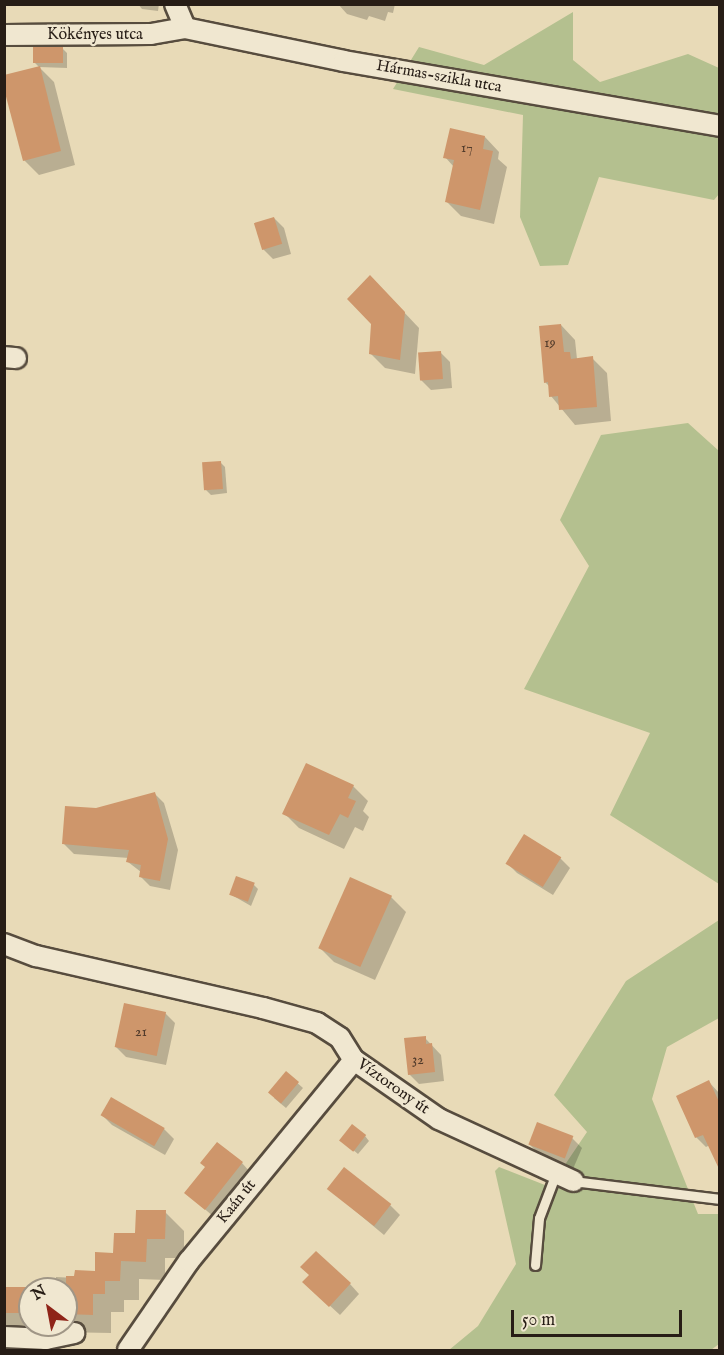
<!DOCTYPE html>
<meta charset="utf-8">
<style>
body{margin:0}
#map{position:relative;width:724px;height:1355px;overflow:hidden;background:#e8dab7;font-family:"IM FELL English",serif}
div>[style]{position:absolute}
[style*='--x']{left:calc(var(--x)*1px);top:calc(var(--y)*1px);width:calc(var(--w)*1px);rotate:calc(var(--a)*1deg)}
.green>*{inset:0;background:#b4c08f}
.shadow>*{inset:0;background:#0003}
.building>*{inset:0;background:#ce966b;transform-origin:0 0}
.roads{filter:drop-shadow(2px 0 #574c3e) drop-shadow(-2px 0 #574c3e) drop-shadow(0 2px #574c3e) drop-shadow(0 -2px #574c3e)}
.service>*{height:9px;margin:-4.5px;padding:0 4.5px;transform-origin:4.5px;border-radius:4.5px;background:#f0e7d0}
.minor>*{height:20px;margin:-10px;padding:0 10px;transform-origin:10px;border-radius:10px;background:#f0e7d0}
span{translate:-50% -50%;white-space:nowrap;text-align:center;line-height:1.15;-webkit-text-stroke:4.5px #f0e7d0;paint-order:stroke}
.number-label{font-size:14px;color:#513b2b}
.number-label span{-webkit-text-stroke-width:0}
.street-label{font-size:16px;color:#271d16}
.frame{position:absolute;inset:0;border:6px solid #271d16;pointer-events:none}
.north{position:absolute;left:18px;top:1277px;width:60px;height:60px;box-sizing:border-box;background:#f0e7d0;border:2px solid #a09686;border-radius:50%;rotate:328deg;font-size:16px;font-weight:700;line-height:24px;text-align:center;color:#271d16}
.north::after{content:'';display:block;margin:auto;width:21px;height:27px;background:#8f2418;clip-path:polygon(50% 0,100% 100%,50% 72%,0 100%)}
.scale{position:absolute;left:511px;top:1310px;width:171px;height:27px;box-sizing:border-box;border:3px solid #271d16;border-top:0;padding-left:8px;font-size:18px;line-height:21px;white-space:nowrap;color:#271d16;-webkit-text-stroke:4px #f0e7d0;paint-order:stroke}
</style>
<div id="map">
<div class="green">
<i style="clip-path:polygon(573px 12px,573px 60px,600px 82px,688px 54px,719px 68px,719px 194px,714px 200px,599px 177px,568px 265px,540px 266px,520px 217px,523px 115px,393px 89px,419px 47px,484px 65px)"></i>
<i style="clip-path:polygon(688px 423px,719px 451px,719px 884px,610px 815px,650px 733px,524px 689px,589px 566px,560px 520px,601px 435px)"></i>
<i style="clip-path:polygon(719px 920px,719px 1018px,667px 1047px,652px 1099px,698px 1214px,719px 1214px,719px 1344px,711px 1350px,449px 1350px,478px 1326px,516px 1264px,495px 1171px,499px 1167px,550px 1187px,587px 1132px,554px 1095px,626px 981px)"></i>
</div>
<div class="shadow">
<i style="clip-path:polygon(138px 4px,159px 4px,158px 11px,142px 9px)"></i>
<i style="clip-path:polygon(338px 4px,395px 4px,393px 13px,388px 12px,385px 21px,369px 16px,367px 20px,347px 14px)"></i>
<i style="clip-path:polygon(62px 48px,67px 53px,67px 68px,39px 67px,54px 82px,75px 165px,39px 175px,24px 160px,39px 67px,35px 63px)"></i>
<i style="clip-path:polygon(485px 137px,499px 152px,498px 159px,507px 167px,494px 224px,461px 216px,446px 201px,454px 167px,445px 157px)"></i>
<i style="clip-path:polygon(274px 218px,284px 228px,291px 254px,273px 259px,263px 249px)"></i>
<i style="clip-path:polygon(384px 291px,419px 328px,415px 374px,385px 368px,371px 354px,372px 324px)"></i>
<i style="clip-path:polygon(561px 325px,575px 340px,577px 359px,592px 358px,607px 373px,611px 421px,575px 425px,551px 396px,550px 387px,545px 382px)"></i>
<i style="clip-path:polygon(440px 352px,450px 362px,452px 388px,431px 390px,421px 380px)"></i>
<i style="clip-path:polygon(220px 462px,225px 467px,227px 493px,211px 495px,206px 490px)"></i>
<i style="clip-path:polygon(353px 786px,368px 801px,363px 811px,369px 817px,363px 831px,355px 827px,344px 849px,299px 828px,284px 813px)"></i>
<i style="clip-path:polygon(154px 793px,164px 803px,178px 850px,170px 890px,150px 886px,140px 876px,141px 872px,128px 862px,129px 858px,74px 854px,64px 844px,96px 810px)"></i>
<i style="clip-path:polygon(560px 858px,570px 868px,553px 895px,517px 873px,507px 863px)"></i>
<i style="clip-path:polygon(254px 885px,258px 889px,251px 906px,230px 894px)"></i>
<i style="clip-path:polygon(391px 897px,406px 912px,375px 980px,334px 962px,320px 948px)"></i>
<i style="clip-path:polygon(165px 1013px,175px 1023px,166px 1065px,126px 1057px,116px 1047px)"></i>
<i style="clip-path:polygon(425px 1038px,441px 1055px,444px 1081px,419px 1084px,409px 1074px)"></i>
<i style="clip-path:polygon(286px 1073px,303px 1088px,286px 1108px,274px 1098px)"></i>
<i style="clip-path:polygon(709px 1082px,720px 1094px,720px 1153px,710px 1145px,706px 1147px,696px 1137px)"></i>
<i style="clip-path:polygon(112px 1099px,164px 1129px,174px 1139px,165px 1155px,112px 1125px,102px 1115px)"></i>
<i style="clip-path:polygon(365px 1136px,369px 1141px,358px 1154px,346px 1144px)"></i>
<i style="clip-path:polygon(572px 1138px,582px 1148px,573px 1169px,539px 1154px,529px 1144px)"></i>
<i style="clip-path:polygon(242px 1163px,250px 1172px,214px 1217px,186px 1193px,207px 1167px)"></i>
<i style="clip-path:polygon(329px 1189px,390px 1205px,400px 1215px,384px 1235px)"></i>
<i style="clip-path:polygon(165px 1212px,184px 1231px,184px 1258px,165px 1258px,165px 1280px,139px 1279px,139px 1300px,124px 1300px,124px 1312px,111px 1312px,111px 1333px,4px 1331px,4px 1289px,34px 1289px,30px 1289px,30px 1325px,66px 1325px,66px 1289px,36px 1289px,36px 1282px,56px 1283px,56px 1277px,76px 1278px,96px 1272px)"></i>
<i style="clip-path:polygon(310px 1275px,350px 1284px,359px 1294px,340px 1315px,314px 1291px)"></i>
</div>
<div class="building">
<i style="left:33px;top:47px;width:30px;height:16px"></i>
<i style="clip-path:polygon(40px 66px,61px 151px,23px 161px,4px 89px,4px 75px)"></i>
<i style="clip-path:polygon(450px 128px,485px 136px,483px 149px,493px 151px,480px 210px,445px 202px,454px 160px,443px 158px)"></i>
<i style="left:274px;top:217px;width:28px;height:21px;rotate:73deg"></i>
<i style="clip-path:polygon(370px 275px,405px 312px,400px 360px,369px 354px,371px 324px,347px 299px)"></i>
<i style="clip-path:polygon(561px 324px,564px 352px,570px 352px,571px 359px,593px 356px,597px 407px,559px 410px,558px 396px,549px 397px,548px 382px,544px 383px,539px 326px)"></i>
<i style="left:441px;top:351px;width:28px;height:23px;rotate:86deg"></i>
<i style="left:221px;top:461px;width:28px;height:19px;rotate:86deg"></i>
<i style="clip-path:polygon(306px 763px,354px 785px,348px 798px,356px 801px,348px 818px,340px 814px,329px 835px,282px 814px)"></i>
<i style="clip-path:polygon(155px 792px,168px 839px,160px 881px,139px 877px,141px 865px,126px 862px,129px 850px,62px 844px,65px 806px,96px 808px)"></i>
<i style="left:524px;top:834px;width:44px;height:35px;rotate:32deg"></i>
<i style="left:236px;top:876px;width:20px;height:20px;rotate:20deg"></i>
<i style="left:350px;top:877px;width:46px;height:78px;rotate:24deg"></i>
<i style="left:124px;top:1003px;width:43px;height:45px;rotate:12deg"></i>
<i style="clip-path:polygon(426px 1036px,426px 1044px,432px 1043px,435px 1072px,408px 1075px,404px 1038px)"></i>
<i style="left:286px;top:1071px;width:17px;height:28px;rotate:40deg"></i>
<i style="clip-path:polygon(709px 1080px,720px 1104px,720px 1171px,703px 1135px,695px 1138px,676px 1096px)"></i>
<i style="left:111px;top:1097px;width:62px;height:21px;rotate:30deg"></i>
<i style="left:537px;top:1122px;width:39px;height:24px;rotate:21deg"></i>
<i style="left:352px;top:1124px;width:18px;height:21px;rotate:38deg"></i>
<i style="clip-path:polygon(217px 1142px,243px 1162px,205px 1210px,184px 1193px,205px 1167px,200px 1163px)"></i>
<i style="left:344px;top:1167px;width:60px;height:28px;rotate:38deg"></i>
<i style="clip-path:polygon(136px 1210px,166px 1210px,165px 1239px,147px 1239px,146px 1262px,121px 1261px,120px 1281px,105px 1281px,105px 1294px,93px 1294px,93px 1315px,66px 1314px,66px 1276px,74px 1276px,75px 1270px,95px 1271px,95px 1252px,113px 1253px,114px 1233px,135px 1233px)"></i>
<i style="clip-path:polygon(316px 1251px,351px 1283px,329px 1307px,302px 1282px,309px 1275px,300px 1267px)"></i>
<i style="left:4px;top:1287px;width:26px;height:26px"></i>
</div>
<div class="roads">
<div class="service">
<i style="--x:573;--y:1181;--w:148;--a:7"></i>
<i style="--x:535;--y:1265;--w:47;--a:-85.1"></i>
<i style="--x:539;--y:1218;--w:48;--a:-69.3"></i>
</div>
<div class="minor">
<i style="--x:175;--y:4;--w:26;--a:67"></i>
<i style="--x:4;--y:35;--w:147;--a:-0.4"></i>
<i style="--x:151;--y:34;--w:35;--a:-10"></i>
<i style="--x:185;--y:28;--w:162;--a:11.7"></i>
<i style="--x:344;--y:61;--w:382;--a:9.8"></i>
<i style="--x:4;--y:357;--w:12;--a:5"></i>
<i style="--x:4;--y:944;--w:34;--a:21"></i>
<i style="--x:36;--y:956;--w:233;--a:12.9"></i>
<i style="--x:263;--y:1008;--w:56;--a:15.5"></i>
<i style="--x:317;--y:1023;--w:27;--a:33"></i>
<i style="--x:340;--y:1038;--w:26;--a:58"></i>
<i style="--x:354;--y:1060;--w:103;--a:34.8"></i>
<i style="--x:439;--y:1119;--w:148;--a:24.8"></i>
<i style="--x:4;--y:1337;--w:42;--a:2.7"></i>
<i style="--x:46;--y:1339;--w:29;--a:-12"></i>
<i style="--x:128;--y:1350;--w:108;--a:-55.6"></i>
<i style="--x:189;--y:1261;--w:260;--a:-50.6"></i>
</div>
</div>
<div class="number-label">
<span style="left:467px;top:148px">17</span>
<span style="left:550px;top:343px">19</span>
<span style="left:141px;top:1032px">21</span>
<span style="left:418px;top:1060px">32</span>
</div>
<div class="street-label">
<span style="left:95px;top:35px">Kökényes utca</span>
<span style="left:439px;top:77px;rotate:10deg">Hármas-szikla utca</span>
<span style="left:393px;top:1087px;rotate:35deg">Víztorony út</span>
<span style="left:237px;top:1202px;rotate:-51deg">Kaán út</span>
</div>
<div class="frame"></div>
<div class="north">N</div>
<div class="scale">50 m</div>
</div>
